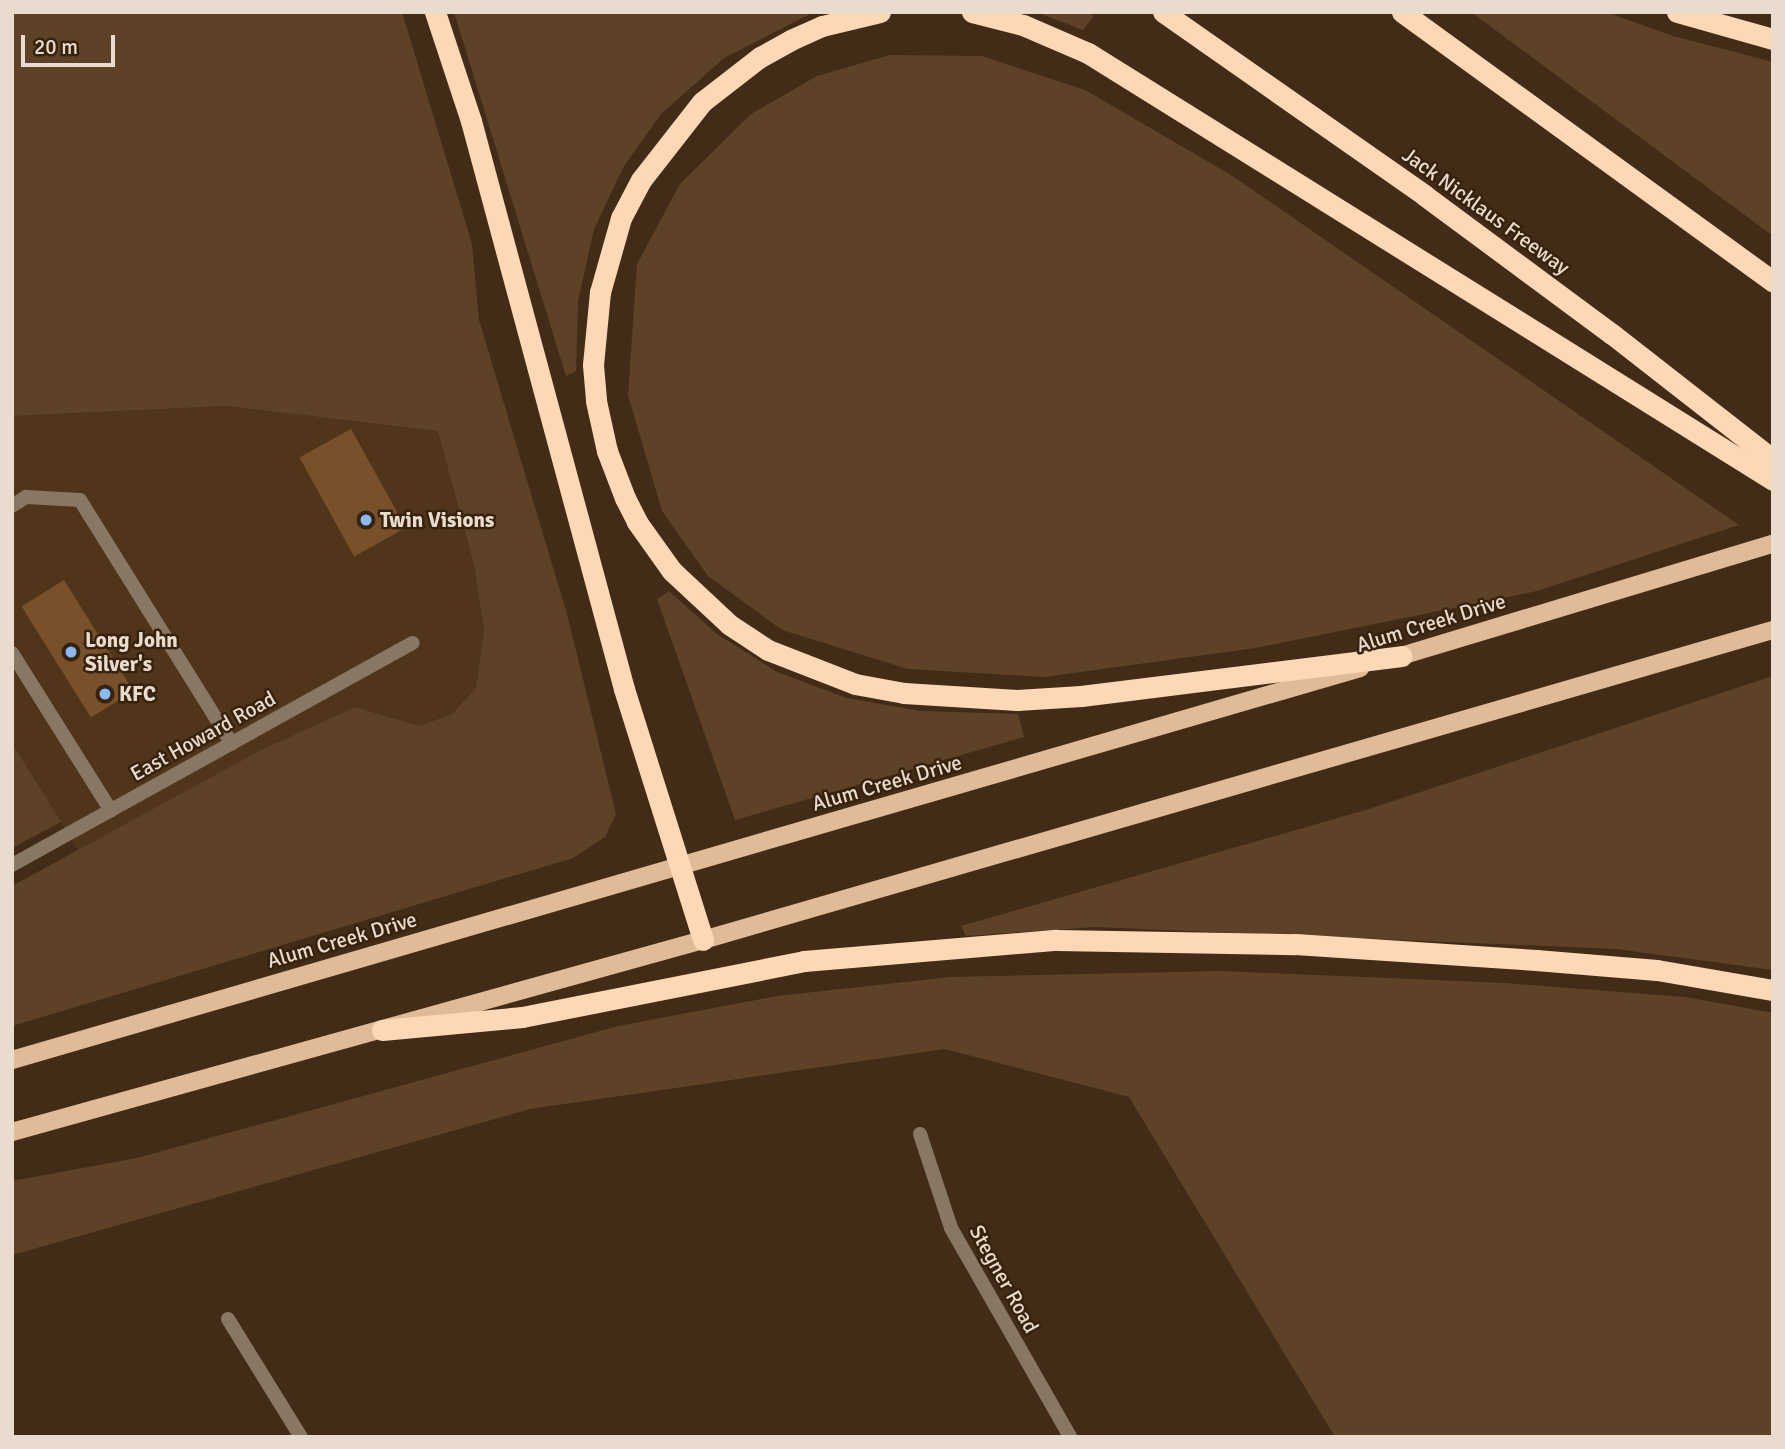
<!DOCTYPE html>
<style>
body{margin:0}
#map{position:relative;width:1785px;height:1449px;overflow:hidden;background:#422c17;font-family:Signika,sans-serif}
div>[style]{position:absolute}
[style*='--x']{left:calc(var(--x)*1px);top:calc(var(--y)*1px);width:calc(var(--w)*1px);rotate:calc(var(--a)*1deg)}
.built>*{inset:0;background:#50351a}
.green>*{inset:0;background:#5d4228}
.building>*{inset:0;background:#78512a;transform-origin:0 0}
.service>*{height:14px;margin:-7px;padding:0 7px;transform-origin:7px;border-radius:7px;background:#897766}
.minor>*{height:14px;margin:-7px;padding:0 7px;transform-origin:7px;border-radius:7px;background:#897766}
.primary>*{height:18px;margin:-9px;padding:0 9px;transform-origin:9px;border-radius:9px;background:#e1bb98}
.motorway>*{height:21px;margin:-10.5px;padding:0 10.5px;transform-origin:10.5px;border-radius:10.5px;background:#fdd8b7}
.dots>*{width:19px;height:19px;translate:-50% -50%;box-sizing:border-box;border:4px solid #37220d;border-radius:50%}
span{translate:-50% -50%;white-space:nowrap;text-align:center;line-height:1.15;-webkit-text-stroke:5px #37220d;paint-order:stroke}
.street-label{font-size:21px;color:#e9dbce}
.poi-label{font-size:21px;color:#e9dbce;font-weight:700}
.left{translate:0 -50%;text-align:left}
.frame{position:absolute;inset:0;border:14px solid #e9dbce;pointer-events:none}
.scale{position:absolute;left:21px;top:35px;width:94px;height:32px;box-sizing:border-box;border:4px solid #e9dbce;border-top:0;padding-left:9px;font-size:21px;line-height:24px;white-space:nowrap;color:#e9dbce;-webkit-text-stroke:5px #37220d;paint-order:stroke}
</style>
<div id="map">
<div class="built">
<i style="clip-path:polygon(226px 406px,439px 431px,474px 565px,484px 630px,476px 688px,452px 714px,419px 726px,355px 707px,261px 750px,78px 850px,12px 743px,12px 416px)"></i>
</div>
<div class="green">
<i style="clip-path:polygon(12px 12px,402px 12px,472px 244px,479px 320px,567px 614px,616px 814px,605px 837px,573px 858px,12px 1026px,12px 886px,261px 750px,355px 707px,419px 726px,452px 714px,476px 688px,484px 630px,474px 565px,438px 431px,226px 406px,12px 416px)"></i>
<i style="clip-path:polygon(454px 12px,814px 12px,724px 58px,661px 114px,624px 166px,594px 229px,578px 301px,576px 371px,566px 376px)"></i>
<i style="clip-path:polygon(1036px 12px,1087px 12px,1094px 16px,1083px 30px)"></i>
<i style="clip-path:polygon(1471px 12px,1606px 12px,1673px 36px,1773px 62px,1773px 236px)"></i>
<i style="clip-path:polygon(890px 55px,982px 56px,1085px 90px,1231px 175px,1739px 525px,1537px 591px,1256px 648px,1044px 677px,908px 669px,782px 630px,708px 576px,662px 511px,628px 395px,637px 264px,680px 184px,751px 114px,817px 76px)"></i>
<i style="clip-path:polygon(669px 591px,717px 634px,777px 672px,847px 698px,920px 711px,1018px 714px,1024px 737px,735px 820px,657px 599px)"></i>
<i style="clip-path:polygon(1773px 676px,1773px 970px,1616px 949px,1095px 927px,966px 936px,961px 926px,1369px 809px)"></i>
<i style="clip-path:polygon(12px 743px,61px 822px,12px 848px)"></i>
<i style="clip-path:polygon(1221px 971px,1505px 983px,1685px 997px,1773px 1013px,1773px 1437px,1335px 1437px,1129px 1097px,945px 1049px,530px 1109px,12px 1255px,12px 1181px,137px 1158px,618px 1026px,777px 996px,950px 977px)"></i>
</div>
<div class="building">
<i style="left:351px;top:429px;width:113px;height:59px;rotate:61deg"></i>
<i style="left:64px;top:580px;width:131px;height:50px;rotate:58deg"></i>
</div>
<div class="service">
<i style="--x:12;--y:506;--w:17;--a:-33"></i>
<i style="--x:26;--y:497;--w:54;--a:3.2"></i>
<i style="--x:80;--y:500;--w:287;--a:58.1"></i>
<i style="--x:12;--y:653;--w:186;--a:57.9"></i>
</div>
<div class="minor">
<i style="--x:12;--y:865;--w:458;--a:-29"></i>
<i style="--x:920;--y:1134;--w:99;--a:71.7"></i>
<i style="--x:951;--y:1228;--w:241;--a:60.3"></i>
<i style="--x:228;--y:1319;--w:139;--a:58.3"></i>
</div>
<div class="primary">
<i style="--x:1391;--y:659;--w:399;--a:-16.8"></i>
<i style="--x:12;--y:1060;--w:1404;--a:-16.21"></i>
<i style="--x:12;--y:1132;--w:717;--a:-15.53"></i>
<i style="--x:703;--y:940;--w:1114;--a:-16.16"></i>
</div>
<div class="motorway">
<i style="--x:435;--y:12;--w:115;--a:71.7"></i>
<i style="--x:471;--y:121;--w:588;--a:74.92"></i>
<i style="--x:624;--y:689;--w:263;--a:72.5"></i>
<i style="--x:880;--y:12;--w:60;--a:166.4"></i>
<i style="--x:822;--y:26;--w:34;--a:156"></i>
<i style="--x:791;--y:40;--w:35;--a:151"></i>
<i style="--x:760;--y:57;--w:73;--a:142.2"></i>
<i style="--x:702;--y:102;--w:99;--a:128"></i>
<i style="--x:641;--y:180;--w:43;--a:117.8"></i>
<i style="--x:621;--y:218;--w:77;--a:105.8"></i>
<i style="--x:600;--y:292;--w:73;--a:95.5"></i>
<i style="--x:593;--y:365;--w:36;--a:85"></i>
<i style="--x:596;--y:401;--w:51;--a:77.6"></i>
<i style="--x:607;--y:451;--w:50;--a:69"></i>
<i style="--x:625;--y:498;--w:27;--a:63"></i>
<i style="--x:637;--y:522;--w:60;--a:54.5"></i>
<i style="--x:672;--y:571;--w:79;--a:43"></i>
<i style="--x:730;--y:625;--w:45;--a:33.3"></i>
<i style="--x:768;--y:650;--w:93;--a:21.3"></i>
<i style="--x:855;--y:684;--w:50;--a:10.4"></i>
<i style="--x:904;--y:693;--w:113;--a:3.5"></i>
<i style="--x:1017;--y:700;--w:64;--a:-3.6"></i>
<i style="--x:1081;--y:696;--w:323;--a:-7.1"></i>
<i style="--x:972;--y:12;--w:53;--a:14.3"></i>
<i style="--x:1023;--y:25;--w:71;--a:23.3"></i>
<i style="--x:1088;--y:53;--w:807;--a:31.94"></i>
<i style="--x:1163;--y:12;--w:319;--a:35"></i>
<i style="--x:1424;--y:195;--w:234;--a:36.5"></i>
<i style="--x:1612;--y:334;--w:204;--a:38"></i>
<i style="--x:1402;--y:12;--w:459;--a:36"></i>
<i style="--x:1677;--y:12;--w:100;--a:15.7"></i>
<i style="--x:382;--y:1030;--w:141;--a:-5.3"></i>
<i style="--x:522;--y:1017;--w:288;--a:-11.2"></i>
<i style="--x:804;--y:961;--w:253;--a:-4.8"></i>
<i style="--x:1056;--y:940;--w:239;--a:1"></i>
<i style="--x:1295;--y:944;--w:242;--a:3.8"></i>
<i style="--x:1536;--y:960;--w:121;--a:4.7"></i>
<i style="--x:1657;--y:970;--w:118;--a:9.8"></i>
</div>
<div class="dots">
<i style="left:366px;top:520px;background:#83bcfb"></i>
<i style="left:71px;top:652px;background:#83bcfb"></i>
<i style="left:105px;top:694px;background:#83bcfb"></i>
</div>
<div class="street-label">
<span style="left:1486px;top:211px;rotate:36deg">Jack Nicklaus Freeway</span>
<span style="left:1431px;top:623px;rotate:-17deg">Alum Creek Drive</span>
<span style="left:203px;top:736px;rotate:-29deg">East Howard Road</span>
<span style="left:887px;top:783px;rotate:-16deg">Alum Creek Drive</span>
<span style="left:342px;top:940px;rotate:-16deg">Alum Creek Drive</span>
<span style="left:1004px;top:1279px;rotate:61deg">Stegner Road</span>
</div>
<div class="poi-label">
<span class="left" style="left:380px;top:520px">Twin Visions</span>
<span class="left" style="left:85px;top:652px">Long John<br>Silver's</span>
<span class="left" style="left:119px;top:694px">KFC</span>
</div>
<div class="frame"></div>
<div class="scale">20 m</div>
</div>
